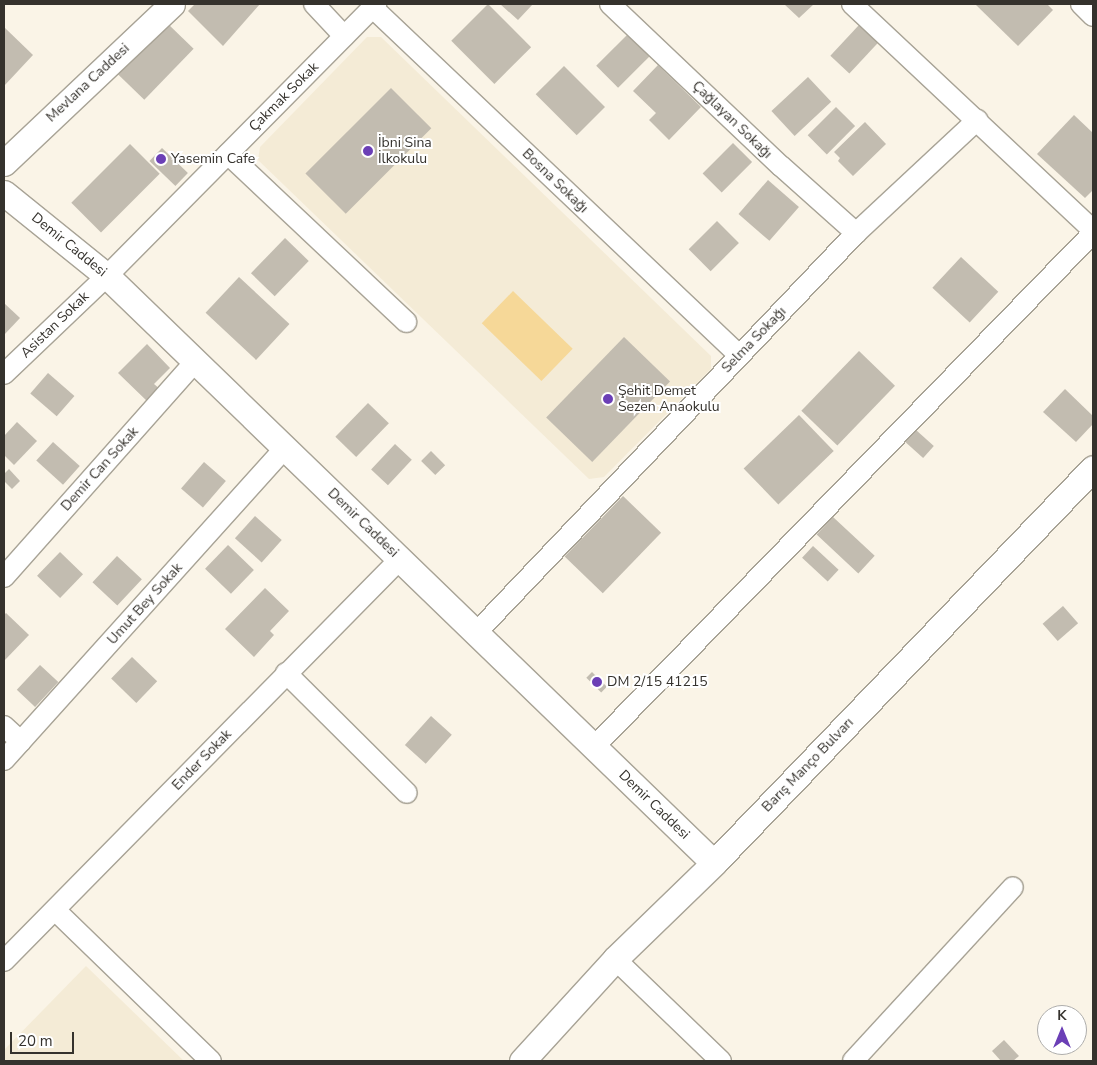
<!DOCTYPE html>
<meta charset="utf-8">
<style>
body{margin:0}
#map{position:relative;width:1097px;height:1065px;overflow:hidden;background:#faf4e7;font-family:"Nunito Sans",sans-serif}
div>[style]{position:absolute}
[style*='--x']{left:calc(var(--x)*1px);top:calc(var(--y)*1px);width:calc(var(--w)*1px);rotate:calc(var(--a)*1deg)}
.built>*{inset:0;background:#f4ebd6}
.green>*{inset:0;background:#f6d898;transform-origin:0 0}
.building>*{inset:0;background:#c2bcb0;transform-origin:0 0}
.roads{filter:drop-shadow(1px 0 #a8a396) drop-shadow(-1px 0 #a8a396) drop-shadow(0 1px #a8a396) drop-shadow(0 -1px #a8a396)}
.minor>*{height:20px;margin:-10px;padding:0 10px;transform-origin:10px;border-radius:10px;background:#fff}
.tertiary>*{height:25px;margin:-12.5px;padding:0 12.5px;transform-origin:12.5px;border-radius:12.5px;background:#fff}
.dots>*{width:14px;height:14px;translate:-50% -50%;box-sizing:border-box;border:2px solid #fff;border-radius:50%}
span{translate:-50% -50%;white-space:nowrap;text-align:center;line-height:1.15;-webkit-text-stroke:4px #fff;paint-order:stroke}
.street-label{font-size:14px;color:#35322d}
.poi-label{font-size:14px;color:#35322d}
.left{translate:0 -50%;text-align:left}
.frame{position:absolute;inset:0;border:5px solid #35322d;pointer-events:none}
.north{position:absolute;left:1037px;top:1005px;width:50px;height:50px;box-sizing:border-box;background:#fff;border:1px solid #aeadab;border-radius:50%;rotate:0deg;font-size:14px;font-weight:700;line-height:20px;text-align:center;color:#35322d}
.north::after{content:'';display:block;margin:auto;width:18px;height:22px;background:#6b3fb6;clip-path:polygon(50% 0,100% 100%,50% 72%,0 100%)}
.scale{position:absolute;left:10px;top:1032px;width:64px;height:22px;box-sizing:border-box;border:2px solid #35322d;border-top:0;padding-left:6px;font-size:15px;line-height:18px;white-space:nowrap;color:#35322d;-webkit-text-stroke:4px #fff;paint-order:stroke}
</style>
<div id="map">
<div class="built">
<i style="clip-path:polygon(367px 37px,381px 37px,711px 356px,711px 369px,604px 477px,589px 479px,258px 160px,260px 147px)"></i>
<i style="clip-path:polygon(86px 966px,184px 1061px,4px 1061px,4px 1050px)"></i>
</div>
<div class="green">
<i style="left:513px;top:291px;width:83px;height:45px;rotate:44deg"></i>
</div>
<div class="building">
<i style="clip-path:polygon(195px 4px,260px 4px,223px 46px,188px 11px)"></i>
<i style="left:488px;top:4px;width:61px;height:52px;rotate:45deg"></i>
<i style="clip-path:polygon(500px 4px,533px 4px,518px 20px)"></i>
<i style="clip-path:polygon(784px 4px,814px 4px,799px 18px)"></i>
<i style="clip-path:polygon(975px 4px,1047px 4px,1053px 10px,1018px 46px)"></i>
<i style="left:167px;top:23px;width:37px;height:71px;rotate:44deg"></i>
<i style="left:859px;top:25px;width:26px;height:42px;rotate:43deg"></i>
<i style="clip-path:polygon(4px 27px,33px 55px,4px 86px)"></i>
<i style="left:628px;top:34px;width:31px;height:45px;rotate:45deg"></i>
<i style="clip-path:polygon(658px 65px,701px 107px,669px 140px,649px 120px,656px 113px,633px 91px)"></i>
<i style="left:564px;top:66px;width:58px;height:40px;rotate:45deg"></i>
<i style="left:808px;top:77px;width:34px;height:50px;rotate:47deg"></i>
<i style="left:391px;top:88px;width:57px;height:121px;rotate:45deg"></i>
<i style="left:836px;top:107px;width:27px;height:40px;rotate:45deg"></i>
<i style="clip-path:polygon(1074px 115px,1093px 133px,1093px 190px,1085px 198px,1037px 154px)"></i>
<i style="clip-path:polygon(865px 122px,886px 144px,853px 176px,838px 161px,840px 158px,834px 152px)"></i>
<i style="left:733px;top:143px;width:27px;height:43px;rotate:45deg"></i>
<i style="left:130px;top:144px;width:42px;height:83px;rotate:45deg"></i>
<i style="left:162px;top:148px;width:36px;height:18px;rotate:44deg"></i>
<i style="left:768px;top:180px;width:41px;height:45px;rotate:41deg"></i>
<i style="left:717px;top:221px;width:31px;height:40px;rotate:45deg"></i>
<i style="left:285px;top:238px;width:33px;height:49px;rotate:44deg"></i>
<i style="left:961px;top:257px;width:51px;height:42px;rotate:43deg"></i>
<i style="left:239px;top:277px;width:69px;height:49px;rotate:43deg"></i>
<i style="clip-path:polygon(4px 303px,20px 318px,4px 335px)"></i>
<i style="left:624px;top:337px;width:64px;height:112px;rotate:44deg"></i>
<i style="clip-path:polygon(147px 344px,170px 368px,154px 384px,161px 390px,148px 402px,118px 373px)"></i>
<i style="left:859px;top:351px;width:50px;height:83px;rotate:44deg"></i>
<i style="left:48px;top:373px;width:35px;height:27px;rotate:41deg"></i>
<i style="clip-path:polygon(1065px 389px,1093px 416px,1093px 424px,1076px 442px,1043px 412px)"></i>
<i style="left:368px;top:403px;width:29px;height:47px;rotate:44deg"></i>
<i style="left:799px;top:415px;width:50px;height:77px;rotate:46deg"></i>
<i style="clip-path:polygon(17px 422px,37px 441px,14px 465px,4px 455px,4px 436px)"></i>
<i style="left:916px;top:430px;width:24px;height:16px;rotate:42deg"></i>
<i style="left:53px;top:442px;width:36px;height:25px;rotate:42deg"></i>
<i style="left:395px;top:444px;width:23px;height:35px;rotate:43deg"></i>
<i style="left:431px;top:451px;width:20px;height:14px;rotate:45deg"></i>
<i style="left:204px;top:462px;width:29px;height:35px;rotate:41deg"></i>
<i style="clip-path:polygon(9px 469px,20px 481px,12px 489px,4px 481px,4px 474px)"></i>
<i style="left:623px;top:496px;width:53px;height:84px;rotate:44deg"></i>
<i style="left:255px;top:516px;width:36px;height:30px;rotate:42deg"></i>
<i style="left:833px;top:517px;width:57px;height:24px;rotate:43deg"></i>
<i style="left:228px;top:545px;width:36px;height:33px;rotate:44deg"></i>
<i style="left:813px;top:546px;width:35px;height:16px;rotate:43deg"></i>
<i style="left:60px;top:552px;width:32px;height:33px;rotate:44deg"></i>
<i style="left:117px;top:556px;width:34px;height:36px;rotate:43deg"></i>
<i style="clip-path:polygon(265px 588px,289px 611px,270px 631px,274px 635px,254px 657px,225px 629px)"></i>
<i style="left:1063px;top:606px;width:23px;height:27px;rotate:49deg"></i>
<i style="clip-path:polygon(6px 613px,29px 635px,4px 661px,4px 615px)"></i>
<i style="left:132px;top:657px;width:35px;height:30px;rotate:44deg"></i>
<i style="left:40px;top:665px;width:25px;height:34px;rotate:43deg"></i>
<i style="left:592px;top:672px;width:21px;height:8px;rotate:45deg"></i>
<i style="left:431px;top:716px;width:28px;height:39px;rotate:42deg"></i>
<i style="clip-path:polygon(1004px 1040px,1019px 1056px,1013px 1061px,1001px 1061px,992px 1051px)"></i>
</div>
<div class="roads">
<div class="minor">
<i style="--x:314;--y:4;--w:44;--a:46.8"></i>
<i style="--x:610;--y:4;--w:236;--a:43.5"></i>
<i style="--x:781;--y:166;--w:101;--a:41.8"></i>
<i style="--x:852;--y:4;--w:330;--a:43.2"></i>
<i style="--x:1081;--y:4;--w:17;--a:45"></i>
<i style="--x:372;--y:7;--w:506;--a:43.48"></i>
<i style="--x:228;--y:154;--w:245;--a:43.3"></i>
<i style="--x:4;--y:374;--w:142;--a:-43.6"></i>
<i style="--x:107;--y:276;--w:383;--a:-45.3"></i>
<i style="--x:4;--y:577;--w:289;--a:-48.4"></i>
<i style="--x:477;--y:632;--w:550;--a:-46.47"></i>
<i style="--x:856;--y:233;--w:166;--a:-43"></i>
<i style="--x:286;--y:673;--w:170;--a:44.8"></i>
<i style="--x:4;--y:726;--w:23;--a:43"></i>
<i style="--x:594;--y:747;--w:716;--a:-45.85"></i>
<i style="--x:4;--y:760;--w:421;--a:-48"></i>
<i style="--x:55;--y:910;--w:217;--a:44.1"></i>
<i style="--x:615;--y:959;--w:147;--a:43.9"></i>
<i style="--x:4;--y:961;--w:564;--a:-45.43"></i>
<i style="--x:853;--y:1061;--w:236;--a:-47.4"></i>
</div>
<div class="tertiary">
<i style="--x:4;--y:163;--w:231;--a:-43.4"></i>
<i style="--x:4;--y:193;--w:132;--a:38.9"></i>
<i style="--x:107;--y:276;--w:844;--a:44.04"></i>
<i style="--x:522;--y:1061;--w:138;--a:-47.6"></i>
<i style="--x:615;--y:959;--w:138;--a:-44.1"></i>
<i style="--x:714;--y:863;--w:547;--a:-46.18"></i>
</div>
</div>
<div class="dots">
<i style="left:368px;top:151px;background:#6b3fb6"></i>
<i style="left:161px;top:159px;background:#6b3fb6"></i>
<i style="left:608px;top:399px;background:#6b3fb6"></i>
<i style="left:597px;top:682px;background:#6b3fb6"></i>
</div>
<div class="street-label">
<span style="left:88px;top:83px;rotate:-43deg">Mevlana Caddesi</span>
<span style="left:284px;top:97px;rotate:-45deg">Çakmak Sokak</span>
<span style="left:732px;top:120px;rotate:44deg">Çağlayan Sokağı</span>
<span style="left:555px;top:181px;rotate:44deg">Bosna Sokağı</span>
<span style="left:69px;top:245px;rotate:39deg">Demir Caddesi</span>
<span style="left:55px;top:325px;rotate:-44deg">Asistan Sokak</span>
<span style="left:754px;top:340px;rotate:-46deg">Selma Sokağı</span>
<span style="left:100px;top:469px;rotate:-48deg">Demir Can Sokak</span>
<span style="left:363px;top:523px;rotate:44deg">Demir Caddesi</span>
<span style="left:145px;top:604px;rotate:-48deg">Umut Bey Sokak</span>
<span style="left:202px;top:760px;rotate:-46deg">Ender Sokak</span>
<span style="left:808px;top:765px;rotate:-46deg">Barış Manço Bulvarı</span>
<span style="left:654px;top:805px;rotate:44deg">Demir Caddesi</span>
</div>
<div class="poi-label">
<span class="left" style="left:378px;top:151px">İbni Sina<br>İlkokulu</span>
<span class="left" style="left:171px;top:159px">Yasemin Cafe</span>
<span class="left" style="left:618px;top:399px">Şehit Demet<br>Sezen Anaokulu</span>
<span class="left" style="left:607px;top:682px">DM 2/15 41215</span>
</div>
<div class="frame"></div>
<div class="north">K</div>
<div class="scale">20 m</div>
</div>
